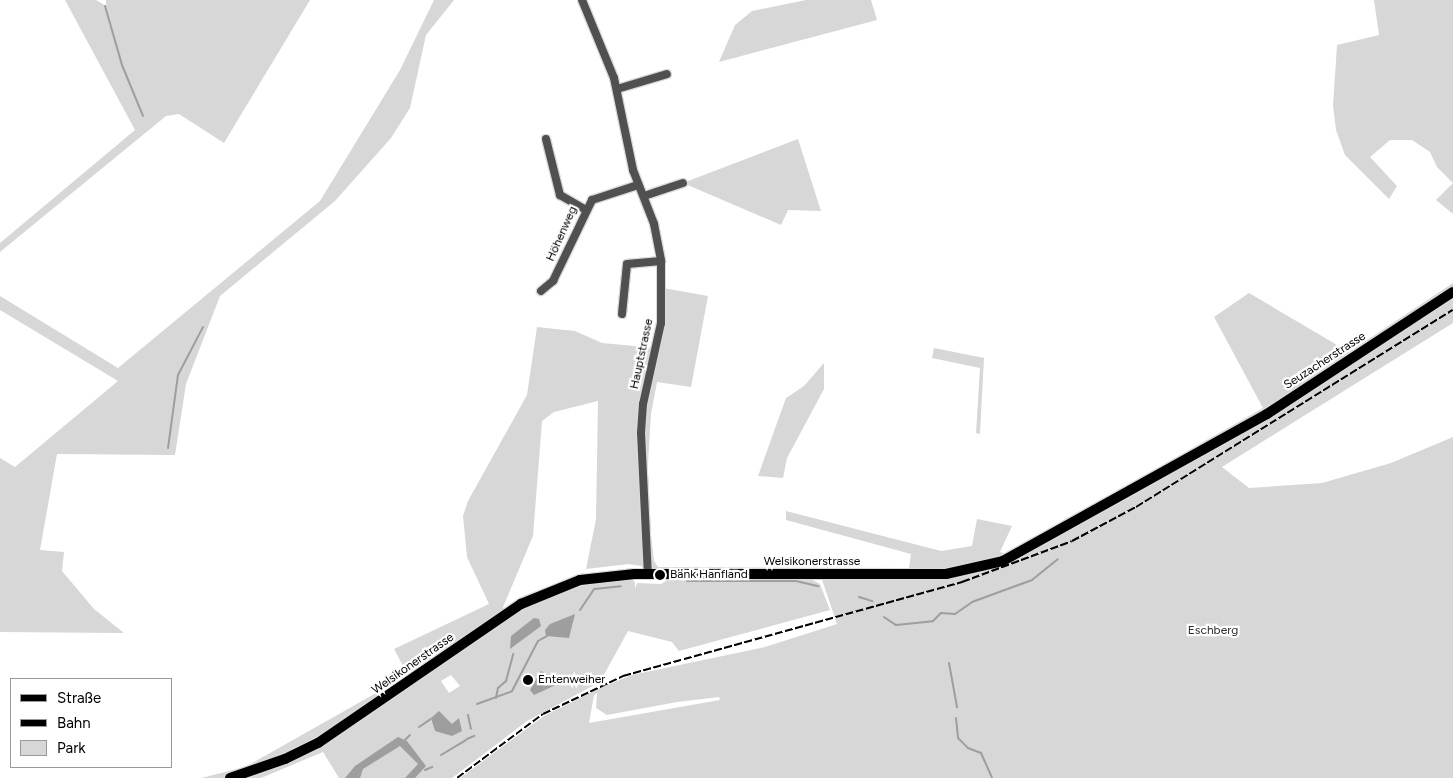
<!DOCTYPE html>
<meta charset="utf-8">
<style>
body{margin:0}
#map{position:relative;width:1453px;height:778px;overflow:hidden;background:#fff;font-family:Figtree,sans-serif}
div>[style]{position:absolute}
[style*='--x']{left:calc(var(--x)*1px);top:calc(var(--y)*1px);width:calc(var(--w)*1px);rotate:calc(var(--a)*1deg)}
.green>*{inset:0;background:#d7d7d7}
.water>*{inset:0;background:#9e9e9e}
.stream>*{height:2px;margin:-1px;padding:0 1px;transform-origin:1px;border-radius:1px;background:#9e9e9e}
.roads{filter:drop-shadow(1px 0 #dbdbdb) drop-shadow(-1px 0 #dbdbdb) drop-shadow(0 1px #dbdbdb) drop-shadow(0 -1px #dbdbdb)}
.minor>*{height:8px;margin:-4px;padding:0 4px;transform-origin:4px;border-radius:4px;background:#505050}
.major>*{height:10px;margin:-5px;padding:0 5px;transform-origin:5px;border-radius:5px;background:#000}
.rail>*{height:2px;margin-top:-1px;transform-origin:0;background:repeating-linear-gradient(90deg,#000 0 8px,transparent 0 10.5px)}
.dots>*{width:14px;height:14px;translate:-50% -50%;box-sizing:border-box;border:2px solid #fff;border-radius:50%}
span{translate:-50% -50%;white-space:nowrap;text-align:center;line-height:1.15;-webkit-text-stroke:4.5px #fff;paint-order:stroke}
.street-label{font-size:12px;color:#000}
.poi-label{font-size:12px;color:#000}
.left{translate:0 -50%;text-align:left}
.park-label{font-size:12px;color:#2e2e2e}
.legend{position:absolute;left:10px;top:678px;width:162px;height:90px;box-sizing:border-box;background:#fff;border:1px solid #999;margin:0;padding:6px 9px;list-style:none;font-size:15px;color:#000}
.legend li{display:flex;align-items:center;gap:10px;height:25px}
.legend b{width:25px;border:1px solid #999}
</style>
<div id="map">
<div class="green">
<i style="clip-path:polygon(65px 0,96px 0,106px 6px,106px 0,310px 0,224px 143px,179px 114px,166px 116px,0 252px,0 243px,135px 130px)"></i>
<i style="clip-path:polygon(434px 0,454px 0,426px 35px,410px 108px,391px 138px,335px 201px,220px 296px,186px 384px,175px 455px,57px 454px,40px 550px,64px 552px,62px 571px,94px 609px,124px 633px,0 632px,0 458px,15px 467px,118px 381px,0 310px,0 296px,118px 368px,320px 201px,400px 70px)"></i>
<i style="clip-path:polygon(806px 0,871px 0,877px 20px,719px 62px,735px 25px,752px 11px)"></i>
<i style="clip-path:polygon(1374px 0,1453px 0,1453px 214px,1436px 200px,1453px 183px,1437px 167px,1430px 152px,1412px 140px,1390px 140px,1370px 157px,1397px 186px,1389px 199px,1345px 155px,1336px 130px,1333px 106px,1337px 45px,1379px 35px)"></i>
<i style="clip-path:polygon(798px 139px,821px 211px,788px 210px,781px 225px,683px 183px)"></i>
<i style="clip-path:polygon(evenodd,1453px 283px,1453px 323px,1222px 467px,1249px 488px,1322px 483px,1391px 463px,1453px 437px,1453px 778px,460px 778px,544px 716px,600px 688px,632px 675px,765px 647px,837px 624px,819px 571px,665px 570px,629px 564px,586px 569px,596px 519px,598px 401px,554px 412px,542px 421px,533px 536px,503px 607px,507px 613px,587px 583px,629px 579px,635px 582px,635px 589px,637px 583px,661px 584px,669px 579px,811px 579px,820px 584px,830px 610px,679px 651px,672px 642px,628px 631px,600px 682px,527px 721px,452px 778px,339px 778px,323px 752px,261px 778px,201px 778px,245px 767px,408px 675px,394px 649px,489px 604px,467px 557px,463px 516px,468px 501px,527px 395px,537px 327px,575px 331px,602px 343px,656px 348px,663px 288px,708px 296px,691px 387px,657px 382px,651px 414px,648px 464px,643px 465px,654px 561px,658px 567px,909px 568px,911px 554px,786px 520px,786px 511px,941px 551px,972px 546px,977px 519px,1012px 526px,1000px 552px,1006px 554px,1263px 408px,1214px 317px,1249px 293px,1349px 352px,1453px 283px,451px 675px,460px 686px,449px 693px,441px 681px,451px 675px,1453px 283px,597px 693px,596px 708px,607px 715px,677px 702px,719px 697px,720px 700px,589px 723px,594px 695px,597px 693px)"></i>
<i style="clip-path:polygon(934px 348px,984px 358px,980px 434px,976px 433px,980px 368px,932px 358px)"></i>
<i style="clip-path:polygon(824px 363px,824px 389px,787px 458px,783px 478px,758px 476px,786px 398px,804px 386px)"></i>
</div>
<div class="water">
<i style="clip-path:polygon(575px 614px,569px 638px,546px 636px,545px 630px,550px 624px)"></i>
<i style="clip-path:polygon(534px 618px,539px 619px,541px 626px,510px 649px,511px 636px)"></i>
<i style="clip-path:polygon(541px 671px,555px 678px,558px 684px,534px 695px,530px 690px)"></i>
<i style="clip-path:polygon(439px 711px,452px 724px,459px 718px,462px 731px,452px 736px,435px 731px,431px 718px)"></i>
<i style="clip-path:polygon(398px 737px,407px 741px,426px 766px,415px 778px,405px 778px,418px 764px,400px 746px,363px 769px,360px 778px,345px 778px,355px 766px)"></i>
</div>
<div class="stream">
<i style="--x:105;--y:6;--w:61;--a:73.9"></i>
<i style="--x:122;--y:65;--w:55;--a:67.6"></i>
<i style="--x:168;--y:448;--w:74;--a:-82.2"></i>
<i style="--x:178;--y:375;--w:54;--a:-62.5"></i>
<i style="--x:687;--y:581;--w:109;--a:0"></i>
<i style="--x:796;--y:581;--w:23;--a:13"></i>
<i style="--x:859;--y:597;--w:14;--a:17"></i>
<i style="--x:580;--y:610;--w:25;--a:-56"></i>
<i style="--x:594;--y:589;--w:27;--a:-6"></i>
<i style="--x:884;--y:617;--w:14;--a:34"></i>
<i style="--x:896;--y:625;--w:37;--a:-6"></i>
<i style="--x:933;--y:621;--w:11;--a:-45"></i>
<i style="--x:941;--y:613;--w:14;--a:4"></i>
<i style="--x:955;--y:614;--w:21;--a:-35"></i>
<i style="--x:972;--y:602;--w:64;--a:-20.1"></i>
<i style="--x:1032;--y:580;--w:33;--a:-39"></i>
<i style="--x:949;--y:663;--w:45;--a:79.7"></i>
<i style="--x:496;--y:698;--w:10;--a:-79"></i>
<i style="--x:498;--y:688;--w:11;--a:-41"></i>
<i style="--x:506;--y:681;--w:28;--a:-75"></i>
<i style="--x:477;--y:704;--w:37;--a:-20"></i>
<i style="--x:512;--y:691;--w:56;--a:-62.5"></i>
<i style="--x:538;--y:641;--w:10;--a:-29"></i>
<i style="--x:468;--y:715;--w:14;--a:78"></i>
<i style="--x:956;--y:718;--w:20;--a:84"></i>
<i style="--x:958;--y:738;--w:14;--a:45"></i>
<i style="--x:968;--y:748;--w:14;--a:21"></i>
<i style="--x:981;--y:753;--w:27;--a:66"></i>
<i style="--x:419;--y:727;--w:14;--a:-34"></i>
<i style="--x:467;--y:739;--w:8;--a:-23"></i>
<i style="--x:405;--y:740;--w:7;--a:-45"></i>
<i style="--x:441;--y:755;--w:29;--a:-31"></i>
<i style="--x:425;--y:770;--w:8;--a:-23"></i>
</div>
<div class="roads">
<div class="minor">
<i style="--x:582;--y:0;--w:84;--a:67.7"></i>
<i style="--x:614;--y:78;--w:94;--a:78.3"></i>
<i style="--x:633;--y:170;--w:58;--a:68.7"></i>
<i style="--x:654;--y:224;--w:38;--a:79"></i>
<i style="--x:661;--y:261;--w:62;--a:90"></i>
<i style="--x:661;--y:323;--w:83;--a:102.5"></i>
<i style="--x:643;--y:404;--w:29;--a:94"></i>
<i style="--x:641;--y:433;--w:141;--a:87.2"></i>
<i style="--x:617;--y:89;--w:52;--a:-16.7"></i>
<i style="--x:546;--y:139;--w:58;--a:76"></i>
<i style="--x:560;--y:195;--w:30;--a:30"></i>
<i style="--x:644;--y:196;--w:41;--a:-18.4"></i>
<i style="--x:541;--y:291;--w:16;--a:-40"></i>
<i style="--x:553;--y:281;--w:90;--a:-64.3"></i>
<i style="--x:592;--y:200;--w:48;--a:-18.1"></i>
<i style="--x:622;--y:314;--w:50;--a:-84.3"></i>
<i style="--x:627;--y:264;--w:34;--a:-5"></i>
</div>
<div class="major">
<i style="--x:230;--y:778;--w:58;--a:-19.1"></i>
<i style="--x:285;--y:759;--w:37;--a:-26"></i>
<i style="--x:318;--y:743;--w:246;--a:-34.4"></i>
<i style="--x:521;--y:604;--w:64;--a:-22.1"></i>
<i style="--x:580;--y:580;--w:55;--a:-6.2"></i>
<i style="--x:635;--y:574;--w:311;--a:0"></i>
<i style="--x:946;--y:574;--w:58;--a:-12.8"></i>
<i style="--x:1003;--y:561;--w:302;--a:-29.1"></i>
<i style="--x:1267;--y:414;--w:222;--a:-33.3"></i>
</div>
</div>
<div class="rail">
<i style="--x:457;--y:778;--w:107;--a:-36.7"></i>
<i style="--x:543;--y:714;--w:89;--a:-25.4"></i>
<i style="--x:623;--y:676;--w:352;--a:-15.5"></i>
<i style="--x:962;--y:582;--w:117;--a:-20.4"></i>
<i style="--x:1072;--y:541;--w:72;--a:-28"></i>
<i style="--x:1136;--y:507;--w:373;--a:-31.9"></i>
</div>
<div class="dots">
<i style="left:660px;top:575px;background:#000"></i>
<i style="left:528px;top:680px;background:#000"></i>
</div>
<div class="street-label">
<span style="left:562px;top:234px;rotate:-66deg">Höhenweg</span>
<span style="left:642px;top:354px;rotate:-78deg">Hauptstrasse</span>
<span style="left:1325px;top:361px;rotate:-33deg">Seuzacherstrasse</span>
<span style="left:812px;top:562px">Welsikonerstrasse</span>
<span style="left:413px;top:664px;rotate:-35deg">Welsikonerstrasse</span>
</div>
<div class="poi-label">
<span class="left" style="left:670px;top:575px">Bänk Hanfland</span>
<span class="left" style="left:538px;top:680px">Entenweiher</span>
</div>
<div class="park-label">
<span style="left:1213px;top:631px">Eschberg</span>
</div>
<ul class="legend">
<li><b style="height:6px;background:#000"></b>Straße</li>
<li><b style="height:6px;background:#000"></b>Bahn</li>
<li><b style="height:14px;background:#d7d7d7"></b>Park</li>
</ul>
</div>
